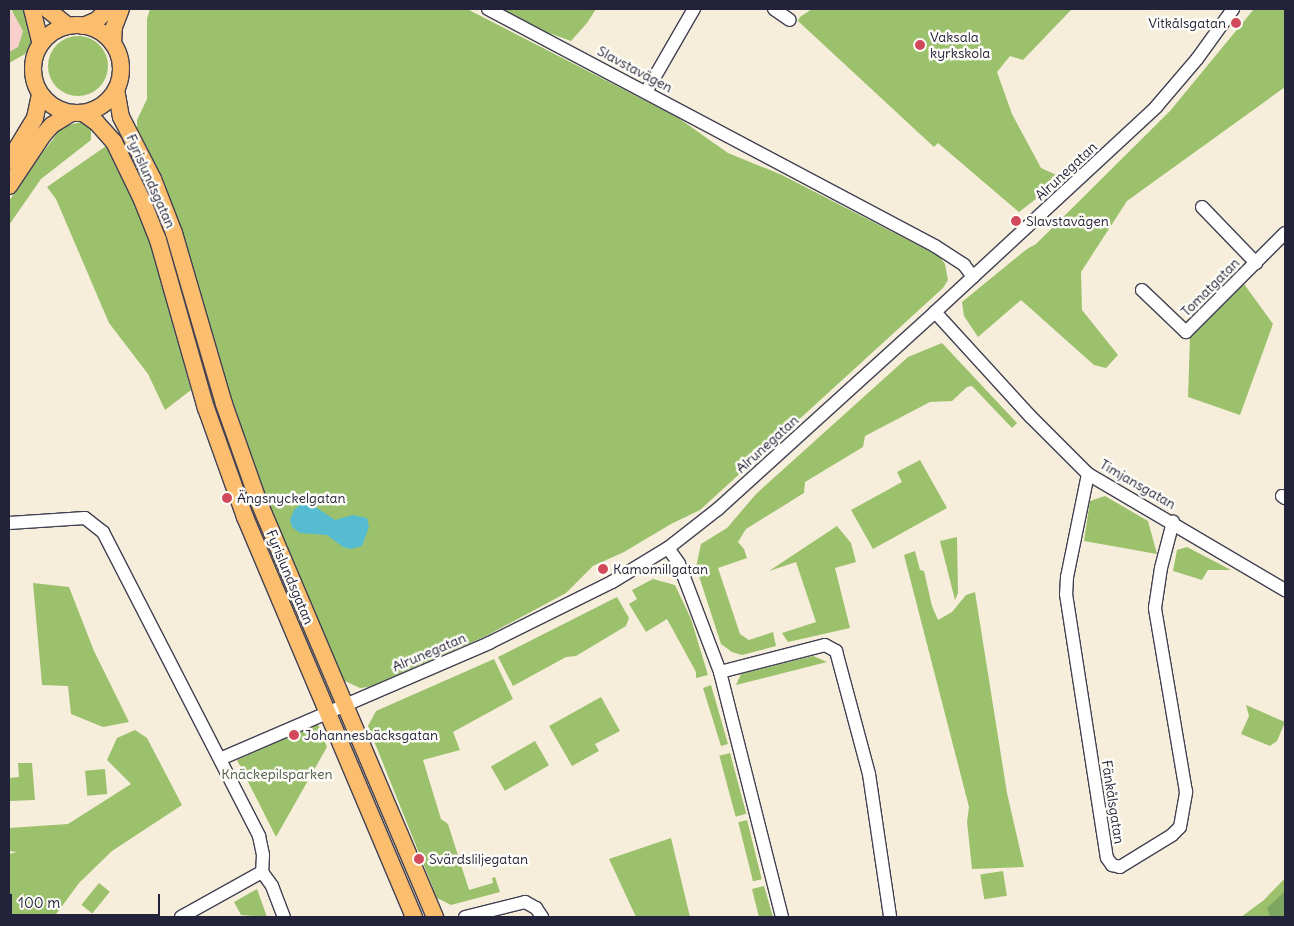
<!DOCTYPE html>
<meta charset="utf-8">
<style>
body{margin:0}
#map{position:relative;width:1294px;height:926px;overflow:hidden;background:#f6eedb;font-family:Delius,sans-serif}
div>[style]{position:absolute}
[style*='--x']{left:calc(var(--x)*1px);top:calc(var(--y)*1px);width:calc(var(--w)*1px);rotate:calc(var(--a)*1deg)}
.built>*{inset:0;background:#f7d0cc}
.green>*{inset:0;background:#9cc16c;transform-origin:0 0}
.round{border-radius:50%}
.forest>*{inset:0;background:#7da760}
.water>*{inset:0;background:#55bcd2}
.roads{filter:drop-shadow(1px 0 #424153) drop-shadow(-1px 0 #424153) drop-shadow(0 1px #424153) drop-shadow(0 -1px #424153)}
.minor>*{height:12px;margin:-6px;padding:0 6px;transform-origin:6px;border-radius:6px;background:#fff}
.major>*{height:16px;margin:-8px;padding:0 8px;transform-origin:8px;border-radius:8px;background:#fabe6e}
.major>.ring{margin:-8px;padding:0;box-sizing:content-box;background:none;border:16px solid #fabe6e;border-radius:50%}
.dots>*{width:14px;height:14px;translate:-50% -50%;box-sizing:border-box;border:2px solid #fdfcf7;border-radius:50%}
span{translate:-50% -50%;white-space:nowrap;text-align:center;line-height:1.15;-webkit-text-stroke:5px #fdfcf7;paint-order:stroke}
.poi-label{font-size:14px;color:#22223b}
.right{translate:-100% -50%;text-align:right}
.left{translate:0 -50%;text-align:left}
.street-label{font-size:14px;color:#22223b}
.park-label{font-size:14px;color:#4d5a4c}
.frame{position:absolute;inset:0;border:10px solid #22223b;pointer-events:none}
.scale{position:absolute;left:10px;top:894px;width:150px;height:22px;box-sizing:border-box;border:2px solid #22223b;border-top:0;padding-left:6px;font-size:15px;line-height:18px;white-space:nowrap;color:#22223b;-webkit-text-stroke:4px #fdfcf7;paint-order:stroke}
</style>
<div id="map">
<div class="built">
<i style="clip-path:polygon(9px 9px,18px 20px,23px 31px,18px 47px,9px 52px)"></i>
</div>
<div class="green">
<i style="clip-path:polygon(11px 9px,26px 9px,34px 39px,31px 47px,25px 54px,9px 63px,9px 52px,18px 47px,23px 31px)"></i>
<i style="clip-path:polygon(150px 9px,467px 9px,677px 117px,728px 153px,782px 175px,939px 256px,945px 264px,948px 280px,943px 288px,700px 510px,671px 524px,624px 552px,593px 566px,566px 593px,486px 636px,369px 687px,360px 688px,343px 680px,333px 662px,266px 501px,137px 130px,137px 120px,147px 99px,147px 19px)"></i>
<i style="clip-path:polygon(496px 9px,596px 9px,587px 23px,571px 41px,535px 28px)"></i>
<i style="clip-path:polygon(812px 9px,1072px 9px,1023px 60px,1010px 56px,997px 72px,1012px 114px,1041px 168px,1063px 178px,1019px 212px,938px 143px,934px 147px,798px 21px,800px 17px)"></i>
<i style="clip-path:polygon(1254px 9px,1285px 9px,1285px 87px,1127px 201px,1081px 272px,1082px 310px,1118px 355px,1106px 368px,1094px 365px,1021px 300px,978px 337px,964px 316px,962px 302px,1027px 249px,1036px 244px,1170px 111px)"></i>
<i class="round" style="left:48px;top:36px;width:60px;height:60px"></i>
<i style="clip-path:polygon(81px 122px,91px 127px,91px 140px,41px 179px,9px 225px,9px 201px,29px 171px,62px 127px)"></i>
<i style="clip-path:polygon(106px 146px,129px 188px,153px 250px,191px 390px,165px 410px,148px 374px,109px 323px,56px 199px,47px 187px)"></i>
<i style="clip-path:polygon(1244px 284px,1273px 324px,1240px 415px,1188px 397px,1190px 338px)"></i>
<i style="clip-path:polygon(942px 343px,1017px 423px,1012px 428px,972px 386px,967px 387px,952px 401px,930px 402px,865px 436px,863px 447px,805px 482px,804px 493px,746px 529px,738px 542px,744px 549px,747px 558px,718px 568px,740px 634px,749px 640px,773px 632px,776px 646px,742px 655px,732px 652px,721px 644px,696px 567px,701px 544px,727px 528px,756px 494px,908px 357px)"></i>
<i style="clip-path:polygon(920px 460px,947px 508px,873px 549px,851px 510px,902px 482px,897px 472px)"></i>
<i style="clip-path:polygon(1105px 496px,1148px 521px,1157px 554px,1084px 541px,1090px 501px)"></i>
<i style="clip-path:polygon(837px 526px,851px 543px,856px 562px,835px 568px,850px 628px,788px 642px,782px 633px,816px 622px,796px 562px,769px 571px)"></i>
<i style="clip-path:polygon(957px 537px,958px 593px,955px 600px,940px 541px)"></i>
<i style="clip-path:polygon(1187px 547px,1231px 570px,1208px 570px,1202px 580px,1173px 571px,1177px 550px)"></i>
<i style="clip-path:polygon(915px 551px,920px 570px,924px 571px,932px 606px,938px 620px,952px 612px,966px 595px,975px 592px,1007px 793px,1024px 867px,972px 869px,967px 822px,969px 807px,904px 555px)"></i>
<i style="clip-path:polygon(653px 579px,675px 585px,691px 619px,708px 675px,696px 678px,696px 672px,667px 619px,646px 632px,629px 604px,637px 599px,632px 590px)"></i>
<i style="clip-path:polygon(33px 583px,69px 587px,94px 651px,129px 722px,103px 727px,71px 714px,68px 686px,42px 685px)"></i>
<i style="clip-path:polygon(617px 597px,629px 618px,626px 626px,576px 656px,566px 657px,513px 686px,498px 657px)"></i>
<i style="clip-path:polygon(813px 656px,827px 662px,736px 685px,741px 674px)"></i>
<i style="clip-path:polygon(494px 659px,513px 699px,453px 732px,460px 750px,423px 760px,441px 819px,448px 824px,469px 890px,493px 883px,492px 878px,495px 877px,500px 892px,451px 905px,437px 898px,368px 726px,376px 711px)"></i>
<i style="clip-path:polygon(711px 685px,728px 744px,721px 746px,703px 688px)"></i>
<i style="clip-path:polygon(601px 697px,620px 731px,595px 744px,599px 751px,572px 766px,549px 726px)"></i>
<i style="clip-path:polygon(1246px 705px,1285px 722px,1277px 741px,1270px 746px,1241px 734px,1249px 716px)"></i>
<i style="clip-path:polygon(318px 724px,327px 747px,276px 837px,237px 760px)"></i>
<i style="clip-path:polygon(135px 730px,147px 738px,182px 805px,112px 851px,79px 883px,54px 917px,9px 917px,9px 854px,17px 852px,9px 851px,9px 828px,68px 824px,131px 784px,107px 760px,117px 738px)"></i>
<i style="left:535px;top:741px;width:28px;height:51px;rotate:60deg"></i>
<i style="left:730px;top:753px;width:63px;height:11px;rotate:75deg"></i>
<i style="clip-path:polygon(18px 763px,32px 763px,35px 800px,10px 801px,9px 778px,19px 777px)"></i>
<i style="left:105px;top:769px;width:25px;height:20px;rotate:85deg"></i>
<i style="left:747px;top:820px;width:61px;height:9px;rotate:76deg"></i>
<i style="clip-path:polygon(671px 838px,690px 917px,636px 917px,609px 859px)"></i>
<i style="left:1003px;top:871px;width:25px;height:23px;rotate:81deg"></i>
<i style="clip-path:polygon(1285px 878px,1285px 917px,1241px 917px,1264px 900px)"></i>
<i style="left:99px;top:883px;width:14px;height:28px;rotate:39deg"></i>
<i style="clip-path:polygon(764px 886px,773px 917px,759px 917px,752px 889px)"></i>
<i style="clip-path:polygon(257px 889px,267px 917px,241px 915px,234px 902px)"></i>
</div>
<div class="forest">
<i style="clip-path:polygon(1285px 891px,1285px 917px,1270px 917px,1267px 908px)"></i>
</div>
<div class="water">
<i style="clip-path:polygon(302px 503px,311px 504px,335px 520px,353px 515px,367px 518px,369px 527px,362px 546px,351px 549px,343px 547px,327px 535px,300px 533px,292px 527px,290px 520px,294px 510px)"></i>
</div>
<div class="roads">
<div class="minor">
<i style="--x:488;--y:9;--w:506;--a:27.93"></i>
<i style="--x:935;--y:246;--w:35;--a:33"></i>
<i style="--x:964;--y:265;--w:15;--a:53"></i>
<i style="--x:774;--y:9;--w:19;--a:35"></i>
<i style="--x:646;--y:92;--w:96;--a:-60"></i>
<i style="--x:1202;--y:207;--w:78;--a:46"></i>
<i style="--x:1142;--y:290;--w:61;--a:43.7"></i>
<i style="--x:1186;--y:332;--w:140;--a:-45"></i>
<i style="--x:935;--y:312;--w:142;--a:47.6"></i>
<i style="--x:1031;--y:417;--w:81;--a:45"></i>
<i style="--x:1088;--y:474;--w:229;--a:30.5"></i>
<i style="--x:1088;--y:474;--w:105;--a:101.5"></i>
<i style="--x:1067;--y:577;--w:17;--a:93"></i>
<i style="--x:1066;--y:594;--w:267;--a:81.2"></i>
<i style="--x:1107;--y:858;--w:9;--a:54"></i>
<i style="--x:1112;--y:865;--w:8;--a:14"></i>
<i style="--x:1120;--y:867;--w:61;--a:-31.6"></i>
<i style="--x:1172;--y:835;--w:11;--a:-45"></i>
<i style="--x:1180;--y:827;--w:36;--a:-80"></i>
<i style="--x:1186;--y:792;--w:187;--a:-99.6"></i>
<i style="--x:1155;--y:608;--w:40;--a:-81.5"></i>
<i style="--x:1161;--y:568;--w:48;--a:-75.4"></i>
<i style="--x:1282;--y:496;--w:4;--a:34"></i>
<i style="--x:9;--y:523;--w:76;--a:-3.8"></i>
<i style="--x:85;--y:518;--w:23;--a:38"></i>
<i style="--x:103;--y:532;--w:342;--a:62.8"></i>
<i style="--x:259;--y:836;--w:19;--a:78"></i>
<i style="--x:263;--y:855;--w:17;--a:93"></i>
<i style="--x:262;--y:872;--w:17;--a:54"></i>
<i style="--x:272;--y:886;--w:33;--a:69"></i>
<i style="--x:668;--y:548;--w:19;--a:55"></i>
<i style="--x:679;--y:564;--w:116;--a:69.2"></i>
<i style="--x:720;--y:672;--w:253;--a:75.8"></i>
<i style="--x:720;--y:672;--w:108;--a:-14.4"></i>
<i style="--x:825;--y:645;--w:13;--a:29"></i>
<i style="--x:836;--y:651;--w:127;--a:75"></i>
<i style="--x:869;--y:774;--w:145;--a:81.6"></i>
<i style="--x:220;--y:759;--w:293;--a:-23.3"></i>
<i style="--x:489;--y:643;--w:137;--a:-26.4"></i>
<i style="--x:612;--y:582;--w:66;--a:-31.3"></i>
<i style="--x:668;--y:548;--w:63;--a:-38"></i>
<i style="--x:718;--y:509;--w:293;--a:-42.2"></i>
<i style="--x:935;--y:312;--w:301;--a:-42.8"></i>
<i style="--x:1156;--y:107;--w:63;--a:-49.5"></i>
<i style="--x:1197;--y:59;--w:62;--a:-54.2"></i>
<i style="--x:181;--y:917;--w:93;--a:-29.1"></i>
<i style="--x:465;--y:917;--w:62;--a:-14"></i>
<i style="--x:525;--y:902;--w:13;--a:29"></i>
<i style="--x:536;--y:908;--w:11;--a:56"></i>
</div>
<div class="major">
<i style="--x:32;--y:9;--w:36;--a:76"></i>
<i style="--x:47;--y:9;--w:27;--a:39"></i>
<i class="ring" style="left:33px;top:25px;width:72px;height:72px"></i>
<i style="--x:83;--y:26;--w:15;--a:-23"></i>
<i style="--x:97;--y:20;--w:16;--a:-45"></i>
<i style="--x:113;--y:44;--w:17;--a:-87"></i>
<i style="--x:114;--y:27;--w:19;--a:-69"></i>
<i style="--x:116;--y:89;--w:28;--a:80"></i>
<i style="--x:121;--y:117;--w:70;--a:62.7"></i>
<i style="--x:153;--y:179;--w:58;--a:68.7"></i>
<i style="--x:174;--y:233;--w:178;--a:73.7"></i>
<i style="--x:224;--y:404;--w:102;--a:70.5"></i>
<i style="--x:258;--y:500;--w:453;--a:67"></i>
<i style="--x:83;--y:113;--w:16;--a:35"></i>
<i style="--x:96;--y:122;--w:27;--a:48"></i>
<i style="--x:114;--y:142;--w:64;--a:64.2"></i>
<i style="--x:142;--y:200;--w:43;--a:68.2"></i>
<i style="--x:158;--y:240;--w:175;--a:74.1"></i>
<i style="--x:206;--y:408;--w:116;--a:70.3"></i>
<i style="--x:245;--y:517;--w:434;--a:67.1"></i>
<i style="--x:9;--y:161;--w:50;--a:-58.8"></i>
<i style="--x:35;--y:118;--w:24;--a:-78"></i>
<i style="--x:9;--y:186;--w:61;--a:-56.3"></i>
<i style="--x:43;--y:135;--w:13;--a:-48"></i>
<i style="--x:52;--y:125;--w:22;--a:-32"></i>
</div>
</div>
<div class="dots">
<i style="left:1236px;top:23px;background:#d1495b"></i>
<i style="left:920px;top:45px;background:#d1495b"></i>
<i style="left:1016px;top:221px;background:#d1495b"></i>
<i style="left:227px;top:498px;background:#d1495b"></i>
<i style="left:603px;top:569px;background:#d1495b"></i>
<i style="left:294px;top:735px;background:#d1495b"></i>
<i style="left:419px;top:859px;background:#d1495b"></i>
</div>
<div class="poi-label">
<span class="right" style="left:1226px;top:23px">Vitkålsgatan</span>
<span class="left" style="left:930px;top:45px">Vaksala<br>kyrkskola</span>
<span class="left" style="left:1026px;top:221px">Slavstavägen</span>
<span class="left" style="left:237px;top:498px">Ängsnyckelgatan</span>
<span class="left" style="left:613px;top:569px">Kamomillgatan</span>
<span class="left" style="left:304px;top:735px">Johannesbäcksgatan</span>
<span class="left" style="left:429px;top:859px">Svärdsliljegatan</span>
</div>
<div class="street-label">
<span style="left:635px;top:69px;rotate:28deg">Slavstavägen</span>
<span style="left:1066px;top:171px;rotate:-43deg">Alrunegatan</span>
<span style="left:151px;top:181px;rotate:66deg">Fyrislundsgatan</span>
<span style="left:1210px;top:287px;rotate:-45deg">Tomatgatan</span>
<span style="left:767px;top:444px;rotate:-42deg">Alrunegatan</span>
<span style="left:1138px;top:484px;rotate:30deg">Timjansgatan</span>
<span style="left:290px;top:577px;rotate:67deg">Fyrislundsgatan</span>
<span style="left:429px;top:652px;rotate:-23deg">Alrunegatan</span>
<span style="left:1113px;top:802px;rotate:81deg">Fänkålsgatan</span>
</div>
<div class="park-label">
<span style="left:277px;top:774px">Knäckepilsparken</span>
</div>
<div class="frame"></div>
<div class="scale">100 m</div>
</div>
